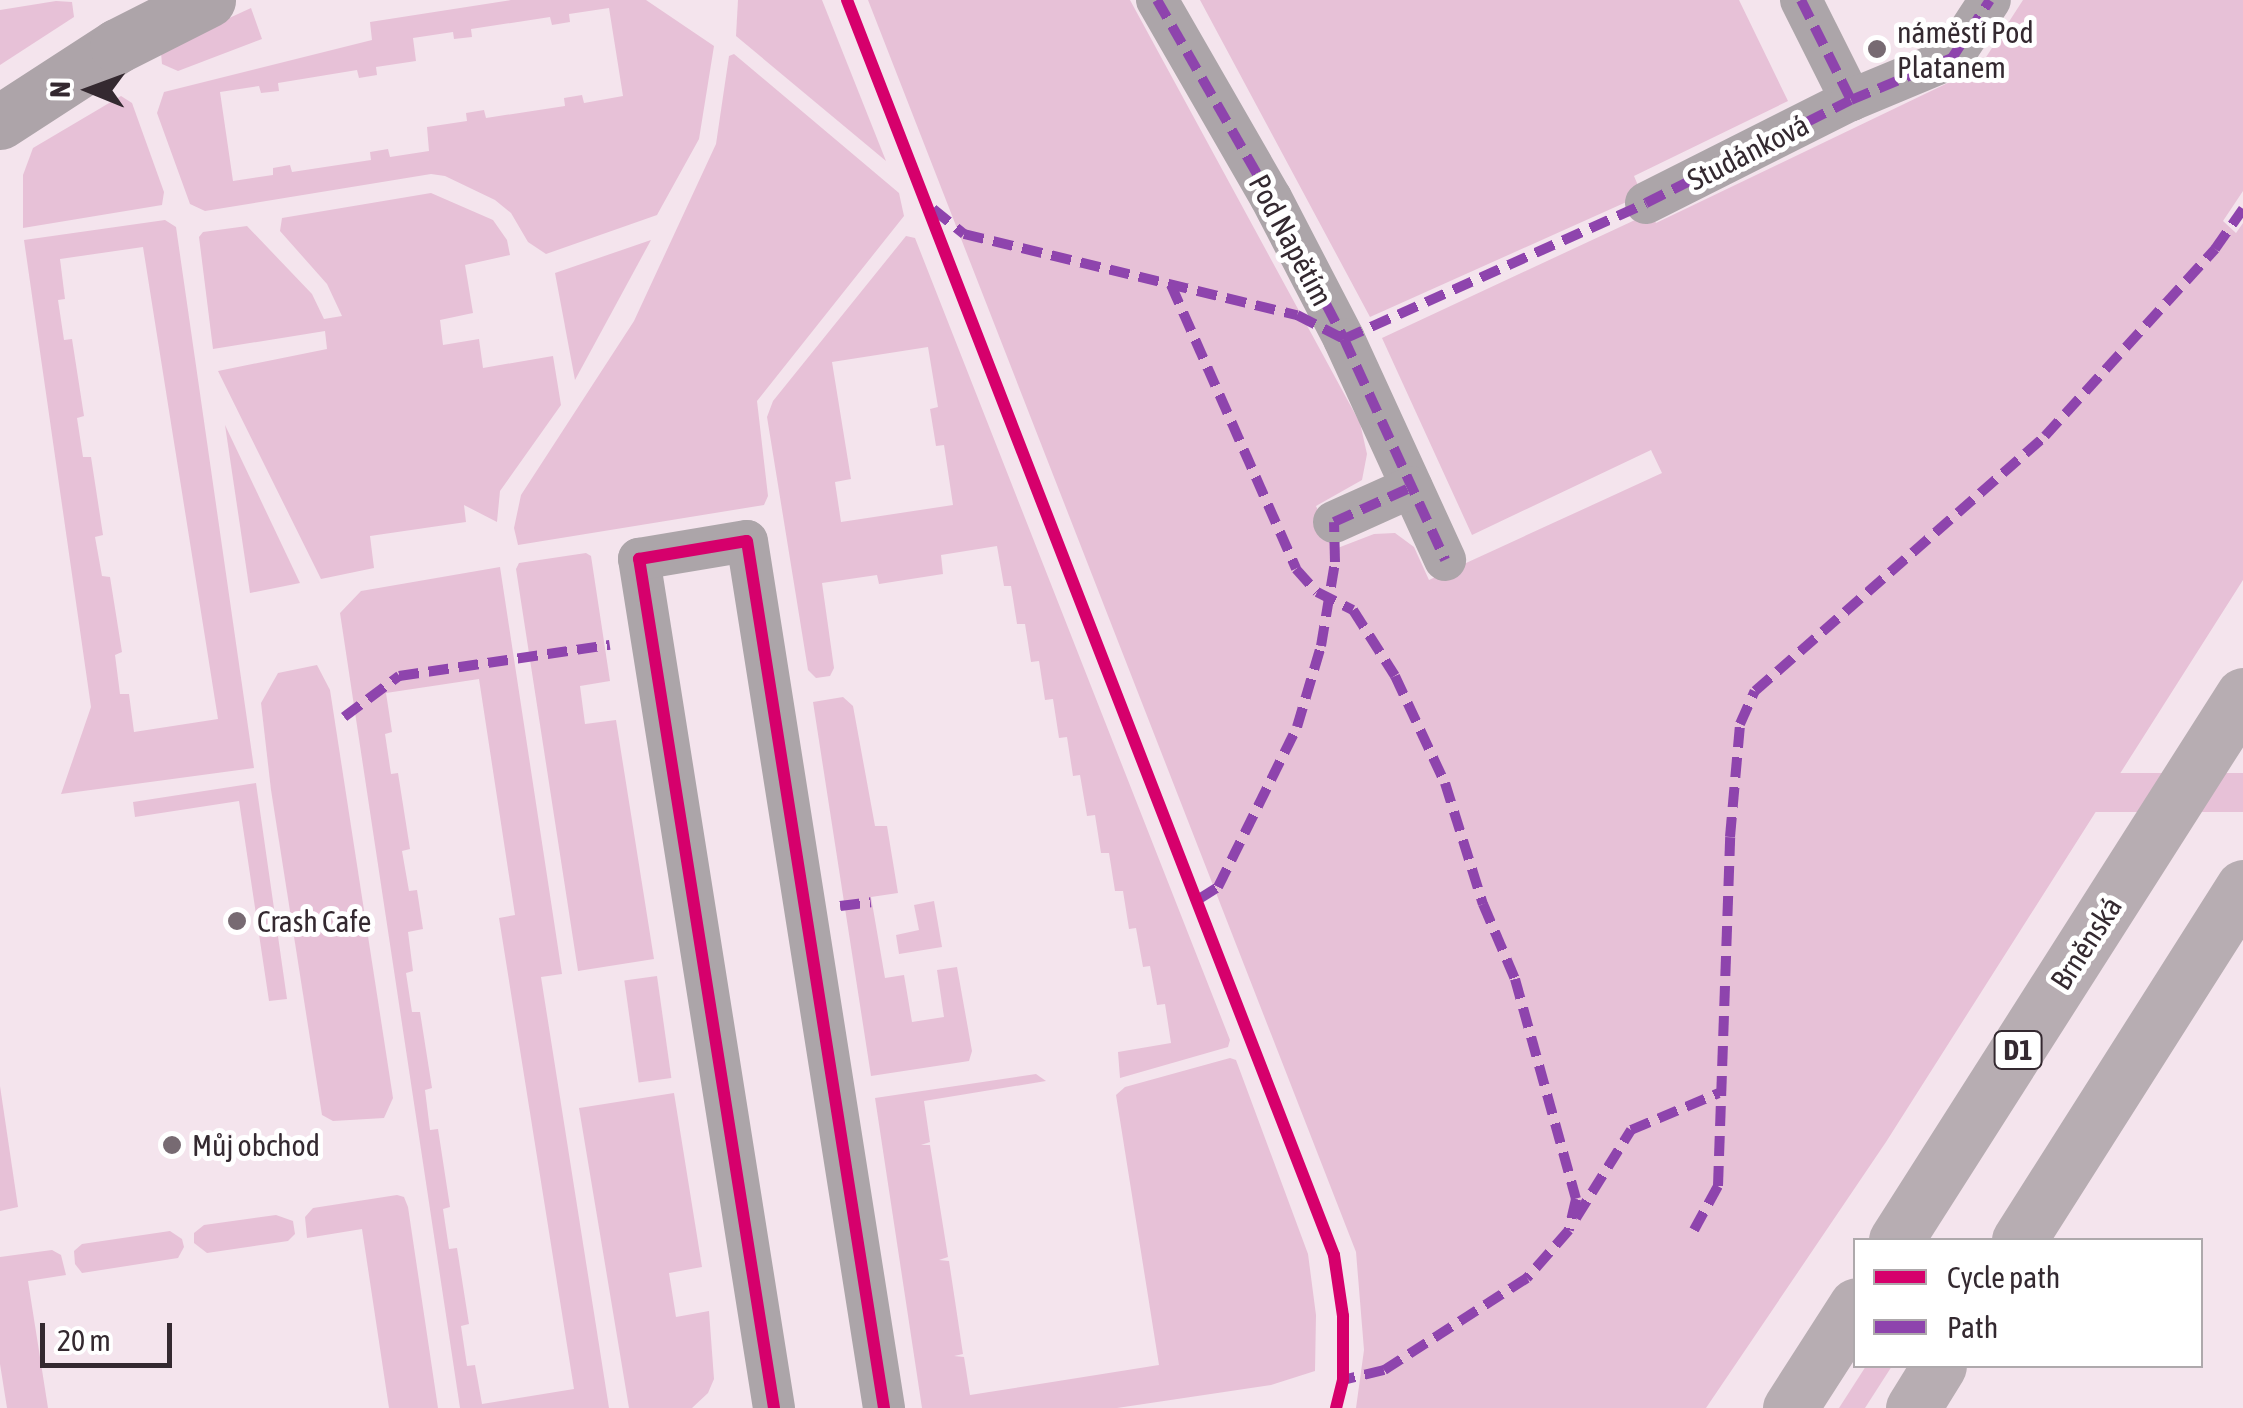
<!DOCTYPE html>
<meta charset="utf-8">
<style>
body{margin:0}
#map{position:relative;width:2243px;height:1408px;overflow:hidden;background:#f4e4ed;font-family:"Asap Condensed",sans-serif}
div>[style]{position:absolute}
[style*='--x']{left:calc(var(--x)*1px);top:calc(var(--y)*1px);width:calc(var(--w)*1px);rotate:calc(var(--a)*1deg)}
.green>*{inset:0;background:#e7c1d7;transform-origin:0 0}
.street>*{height:42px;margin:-21px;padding:0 21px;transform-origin:21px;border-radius:21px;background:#aca5a9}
.secondary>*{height:55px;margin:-27.5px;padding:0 27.5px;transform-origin:27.5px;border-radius:27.5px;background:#ada4a9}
.highway>*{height:55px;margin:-27.5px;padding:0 27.5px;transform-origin:27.5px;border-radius:27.5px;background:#b7adb2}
.quiet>*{height:10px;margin-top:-5px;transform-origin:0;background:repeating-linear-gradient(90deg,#8e44ad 0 20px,transparent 0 30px)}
.cycleway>*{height:12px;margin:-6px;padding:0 6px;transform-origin:6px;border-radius:6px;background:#d6006c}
.dots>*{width:28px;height:28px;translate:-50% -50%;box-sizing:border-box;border:5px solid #fff;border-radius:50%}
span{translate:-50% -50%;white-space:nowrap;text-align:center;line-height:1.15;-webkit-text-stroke:10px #fff;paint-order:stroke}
.shield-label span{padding:2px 8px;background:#fff;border:2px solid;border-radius:8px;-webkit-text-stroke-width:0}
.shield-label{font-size:28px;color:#342930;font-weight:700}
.poi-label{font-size:30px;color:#342930}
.left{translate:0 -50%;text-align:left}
.street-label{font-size:30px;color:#342930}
.legend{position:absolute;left:1853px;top:1238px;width:350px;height:130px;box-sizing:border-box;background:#fff;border:2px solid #aea9ac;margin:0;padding:12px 18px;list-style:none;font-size:30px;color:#342930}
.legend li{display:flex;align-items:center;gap:20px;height:50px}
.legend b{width:50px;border:2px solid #aea9ac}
.north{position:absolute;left:40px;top:40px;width:100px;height:100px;-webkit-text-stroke:8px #fff;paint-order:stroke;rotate:271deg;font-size:28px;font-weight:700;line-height:40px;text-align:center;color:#342930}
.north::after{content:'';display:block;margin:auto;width:35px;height:45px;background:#342930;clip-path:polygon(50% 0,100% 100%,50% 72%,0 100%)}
.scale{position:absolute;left:40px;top:1323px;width:132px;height:45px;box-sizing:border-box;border:5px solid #342930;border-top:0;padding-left:12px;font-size:30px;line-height:35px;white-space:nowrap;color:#342930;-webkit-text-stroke:8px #fff;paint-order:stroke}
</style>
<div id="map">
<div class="green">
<i style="clip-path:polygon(evenodd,511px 0,646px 0,714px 46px,699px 139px,657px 215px,546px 254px,528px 242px,511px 213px,495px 200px,445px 176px,431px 174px,205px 211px,190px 204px,157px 113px,164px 92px,372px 40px,370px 22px,511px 0,609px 8px,623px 96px,584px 103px,582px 95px,564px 98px,565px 106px,486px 118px,484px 110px,466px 113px,467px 121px,427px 127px,429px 151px,390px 157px,388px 149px,370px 152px,371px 160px,292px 172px,290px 165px,273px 168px,273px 175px,233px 181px,220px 92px,259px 86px,261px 93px,279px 91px,278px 83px,357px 70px,359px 78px,377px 75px,376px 67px,416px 61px,413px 38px,453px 32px,454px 39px,472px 37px,471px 29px,550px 17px,552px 25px,570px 22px,569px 14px,609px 8px)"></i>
<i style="clip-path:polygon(738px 0,822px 0,886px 161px,736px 36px)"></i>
<i style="clip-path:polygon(868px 0,1130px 0,1360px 423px,1367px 454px,1362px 480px,1316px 506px,1335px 549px,1374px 534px,1395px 533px,1414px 547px,1429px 580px,1662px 473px,1651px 450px,1472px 535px,1382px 338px,1650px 213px,1656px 223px,1979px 68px,2023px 0,2243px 0,2243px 191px,2223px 221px,2236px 233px,2243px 223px,2243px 580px,1886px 1142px,1706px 1408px,1356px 1408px,1364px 1350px,1356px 1252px)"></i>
<i style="clip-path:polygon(1200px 0,1739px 0,1788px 101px,1634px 176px,1642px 195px,1370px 317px)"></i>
<i style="clip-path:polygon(56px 1px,72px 2px,74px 17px,0 65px,0 10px)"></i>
<i style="clip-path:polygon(251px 8px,262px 39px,178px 71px,162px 64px,161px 53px,166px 47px)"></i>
<i style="clip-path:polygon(734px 54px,899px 193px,904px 216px,757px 401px,768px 496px,764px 505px,518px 545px,514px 528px,521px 495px,634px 321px,716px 144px,729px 56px)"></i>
<i style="clip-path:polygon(121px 96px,132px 103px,164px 192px,162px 205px,23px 228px,23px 175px,33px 148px)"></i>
<i style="clip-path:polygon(431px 193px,493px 220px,507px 240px,510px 255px,465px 265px,473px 313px,440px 320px,443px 345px,479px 339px,483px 368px,553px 356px,561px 405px,500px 491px,497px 522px,464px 505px,466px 522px,370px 536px,374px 568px,321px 579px,218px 371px,327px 349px,325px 331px,213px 349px,199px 237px,203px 232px,247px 226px,312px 294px,324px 319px,342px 316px,327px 284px,280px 231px,282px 218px)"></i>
<i style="clip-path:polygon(evenodd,165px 220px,176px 227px,254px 768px,61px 794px,91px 707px,24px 240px,165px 220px,143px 247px,218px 719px,134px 732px,129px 694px,120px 694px,115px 655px,122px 652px,110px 577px,102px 576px,95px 537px,103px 535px,91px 457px,83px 457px,77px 418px,84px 416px,72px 339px,64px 340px,58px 300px,65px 299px,60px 259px,143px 247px)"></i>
<i style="clip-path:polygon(evenodd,906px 236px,915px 238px,1230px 1040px,1228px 1047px,1120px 1078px,1118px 1052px,1171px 1043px,1165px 1004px,1157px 1005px,1150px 966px,1143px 967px,1136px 928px,1129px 929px,1123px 891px,1115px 891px,1109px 853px,1101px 853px,1095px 815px,1087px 816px,1080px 775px,1073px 776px,1067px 737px,1059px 738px,1053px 699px,1045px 700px,1039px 661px,1031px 662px,1025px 624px,1017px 624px,1011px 586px,1004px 586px,997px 546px,941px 555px,943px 574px,879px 584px,877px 575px,822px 583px,834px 668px,830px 676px,816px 678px,808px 670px,767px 417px,773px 401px,906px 236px,928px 347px,938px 407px,930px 409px,936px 446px,944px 445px,953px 505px,841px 522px,835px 482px,851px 479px,832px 362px,928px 347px)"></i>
<i style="clip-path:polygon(651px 240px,575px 380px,555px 273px)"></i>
<i style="clip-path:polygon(225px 425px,300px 583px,250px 593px)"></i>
<i style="clip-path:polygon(586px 553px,591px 556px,610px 681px,580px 686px,585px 724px,616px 720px,654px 959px,578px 971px,516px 569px,519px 563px)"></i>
<i style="clip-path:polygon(evenodd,500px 567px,562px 974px,541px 977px,609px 1408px,460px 1408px,340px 613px,361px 591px,500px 567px,479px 679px,515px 915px,499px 918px,574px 1389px,482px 1404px,475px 1365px,467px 1366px,461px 1326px,469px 1324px,457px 1248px,449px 1249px,443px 1209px,450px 1207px,438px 1129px,430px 1130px,425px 1090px,432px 1088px,420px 1012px,412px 1012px,406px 973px,413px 971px,408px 932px,423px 929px,417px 890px,409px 891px,402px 851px,410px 849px,398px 773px,391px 774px,385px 734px,392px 732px,386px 693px,479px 679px)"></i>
<i style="clip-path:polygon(317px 665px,330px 690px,393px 1098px,384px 1118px,333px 1121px,322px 1115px,271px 790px,261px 703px,278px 673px)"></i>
<i style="clip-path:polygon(843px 697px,853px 706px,875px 826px,887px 826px,898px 893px,871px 897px,885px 978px,904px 975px,912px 1022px,944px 1017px,937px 970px,957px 967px,972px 1051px,969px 1061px,871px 1076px,813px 702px)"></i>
<i style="left:2243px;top:773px;width:39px;height:553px;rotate:90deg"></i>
<i style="clip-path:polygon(256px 783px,287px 999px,269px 1001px,239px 801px,135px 817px,133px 802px)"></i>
<i style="clip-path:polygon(934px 901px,942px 947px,899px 954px,896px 935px,919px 930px,914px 905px)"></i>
<i style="left:657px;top:976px;width:103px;height:33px;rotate:82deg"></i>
<i style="clip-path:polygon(1230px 1058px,1236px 1060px,1308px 1254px,1316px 1315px,1315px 1371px,1271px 1385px,1117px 1408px,922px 1408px,875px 1098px,1036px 1074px,1046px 1081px,924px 1101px,930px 1142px,921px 1145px,930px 1145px,948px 1257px,939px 1260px,949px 1261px,963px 1354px,954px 1356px,964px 1357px,970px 1395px,1159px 1365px,1116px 1095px,1125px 1087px)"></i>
<i style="clip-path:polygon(0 1086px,18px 1207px,0 1211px)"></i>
<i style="clip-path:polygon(674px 1093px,702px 1267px,669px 1273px,676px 1317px,709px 1311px,714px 1379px,708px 1393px,692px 1408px,629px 1408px,579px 1108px)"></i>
<i style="clip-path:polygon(397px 1195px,404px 1197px,408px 1207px,438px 1408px,389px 1408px,362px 1229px,307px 1238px,305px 1217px,313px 1208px)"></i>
<i style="clip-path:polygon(276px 1215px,293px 1221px,295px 1234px,288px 1241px,207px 1253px,194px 1243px,194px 1233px,204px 1225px)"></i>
<i style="clip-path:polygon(170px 1231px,182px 1239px,184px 1247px,178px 1258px,82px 1273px,75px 1264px,74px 1251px,82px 1244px)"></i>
<i style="clip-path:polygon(52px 1250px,61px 1255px,66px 1275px,28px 1281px,48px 1408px,7px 1408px,0 1364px,0 1257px)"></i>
<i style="clip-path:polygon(1866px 1366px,1892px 1366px,1865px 1408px,1839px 1408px)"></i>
</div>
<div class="street">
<i style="--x:1157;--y:0;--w:228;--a:60.1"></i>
<i style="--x:1271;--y:198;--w:159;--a:62.6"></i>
<i style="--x:1344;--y:339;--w:243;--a:65.4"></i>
<i style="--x:1801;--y:0;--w:112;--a:63.4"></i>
<i style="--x:1646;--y:203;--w:229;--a:-26.7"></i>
<i style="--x:1851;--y:100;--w:109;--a:-22.6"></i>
<i style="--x:1952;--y:58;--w:69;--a:-56.8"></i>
<i style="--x:1334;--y:522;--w:85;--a:-24.2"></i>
<i style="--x:774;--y:1408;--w:860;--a:-99.03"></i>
<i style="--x:639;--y:559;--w:109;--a:-9.5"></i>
<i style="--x:747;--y:541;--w:878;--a:81.02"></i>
</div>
<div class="secondary">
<i style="--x:0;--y:122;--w:140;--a:-33"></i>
<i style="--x:117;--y:46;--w:102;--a:-26.8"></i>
</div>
<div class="highway">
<i style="--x:1896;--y:1240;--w:646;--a:-57.52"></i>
<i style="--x:2019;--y:1240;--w:418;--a:-57.6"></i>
<i style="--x:1790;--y:1408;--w:122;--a:-57.3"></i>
<i style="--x:1913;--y:1408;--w:49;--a:-58.2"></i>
</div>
<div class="quiet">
<i style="--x:1157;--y:0;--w:228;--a:60.1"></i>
<i style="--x:1271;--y:198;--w:159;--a:62.6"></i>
<i style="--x:1344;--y:339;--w:243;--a:65.4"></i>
<i style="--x:1801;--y:0;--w:112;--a:63.4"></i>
<i style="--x:933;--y:209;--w:40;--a:39"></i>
<i style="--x:964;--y:234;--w:343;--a:13.7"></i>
<i style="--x:1297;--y:315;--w:53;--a:27.1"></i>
<i style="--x:1344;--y:339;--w:331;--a:-24.2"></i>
<i style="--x:1646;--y:203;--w:229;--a:-26.7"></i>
<i style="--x:1851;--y:100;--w:109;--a:-22.6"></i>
<i style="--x:1952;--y:58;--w:69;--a:-56.8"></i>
<i style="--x:1171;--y:285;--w:310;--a:66.2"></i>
<i style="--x:1296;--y:569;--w:31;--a:48"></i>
<i style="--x:1317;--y:592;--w:40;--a:26.6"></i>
<i style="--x:1353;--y:610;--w:78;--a:57.5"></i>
<i style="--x:1395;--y:676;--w:118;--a:65"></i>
<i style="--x:1445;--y:783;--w:127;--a:72.6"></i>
<i style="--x:1483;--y:904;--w:82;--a:66.9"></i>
<i style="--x:1515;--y:979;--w:228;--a:74.5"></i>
<i style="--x:1576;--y:1199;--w:32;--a:103"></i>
<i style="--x:1569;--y:1230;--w:64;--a:131.2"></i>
<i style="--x:1527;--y:1278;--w:170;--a:147.2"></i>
<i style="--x:1384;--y:1370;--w:42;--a:166.3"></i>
<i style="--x:344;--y:717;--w:69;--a:-36.7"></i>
<i style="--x:399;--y:676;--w:213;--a:-8.4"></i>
<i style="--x:1199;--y:899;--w:22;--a:-32"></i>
<i style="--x:1218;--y:887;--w:178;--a:-63.7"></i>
<i style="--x:1297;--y:727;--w:84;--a:-73.5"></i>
<i style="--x:1321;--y:646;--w:85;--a:-80.5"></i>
<i style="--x:1335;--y:562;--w:40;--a:-91.4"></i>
<i style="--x:1334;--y:522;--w:85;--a:-24.2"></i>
<i style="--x:840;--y:906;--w:31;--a:-7"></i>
<i style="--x:1576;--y:1218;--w:104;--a:-58"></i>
<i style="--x:1631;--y:1130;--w:95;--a:-22.8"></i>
<i style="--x:1694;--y:1230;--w:50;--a:-61.4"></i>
<i style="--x:1718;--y:1186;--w:349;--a:-88"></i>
<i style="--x:1730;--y:837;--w:113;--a:-84.9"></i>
<i style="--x:1740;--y:724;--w:36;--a:-66"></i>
<i style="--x:1755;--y:691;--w:386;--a:-41.3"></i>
<i style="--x:2045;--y:436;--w:253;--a:-47.7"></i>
<i style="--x:2215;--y:249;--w:49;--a:-55"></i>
</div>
<div class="cycleway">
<i style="--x:847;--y:0;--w:1346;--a:68.79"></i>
<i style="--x:1334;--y:1255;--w:62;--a:81.6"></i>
<i style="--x:1343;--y:1316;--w:64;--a:90"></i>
<i style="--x:1343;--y:1380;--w:29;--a:104"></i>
<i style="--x:774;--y:1408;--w:860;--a:-99.03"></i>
<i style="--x:639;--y:559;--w:109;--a:-9.5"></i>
<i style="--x:747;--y:541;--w:878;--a:81.02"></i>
</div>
<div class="dots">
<i style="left:1877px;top:49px;background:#776a72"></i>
<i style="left:237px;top:921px;background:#776a72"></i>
<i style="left:172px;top:1145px;background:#776a72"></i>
</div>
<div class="shield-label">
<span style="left:2018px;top:1050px">D1</span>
</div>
<div class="poi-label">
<span class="left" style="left:1897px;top:49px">náměstí Pod<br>Platanem</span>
<span class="left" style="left:257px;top:921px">Crash Cafe</span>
<span class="left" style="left:192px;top:1145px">Můj obchod</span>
</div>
<div class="street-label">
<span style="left:1748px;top:152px;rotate:-27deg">Studánková</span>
<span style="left:1291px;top:240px;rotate:62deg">Pod Napětím</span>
<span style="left:2086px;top:943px;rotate:-57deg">Brněnská</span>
</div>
<ul class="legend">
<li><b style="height:12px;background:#d6006c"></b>Cycle path</li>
<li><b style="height:12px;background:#8e44ad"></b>Path</li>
</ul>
<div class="north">N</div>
<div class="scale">20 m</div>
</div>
